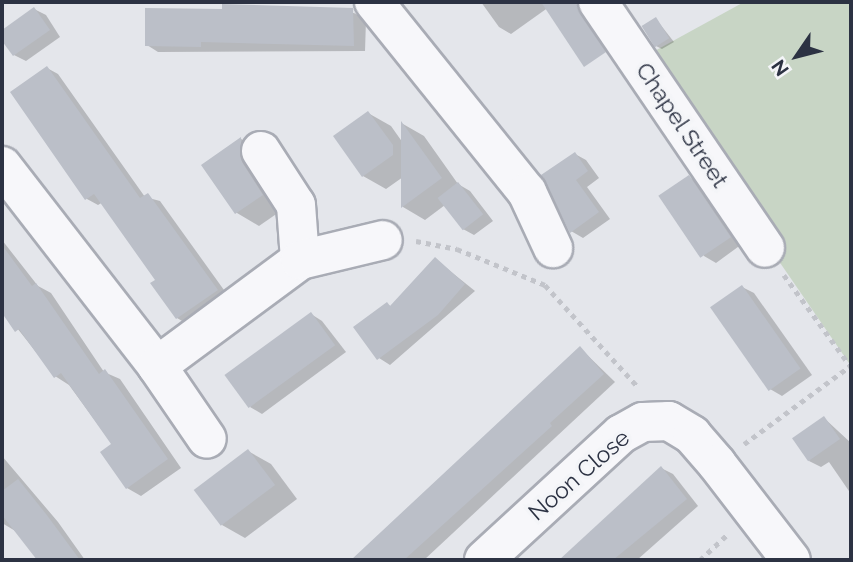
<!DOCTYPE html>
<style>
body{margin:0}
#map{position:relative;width:853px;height:562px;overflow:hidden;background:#e4e6eb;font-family:Raleway,sans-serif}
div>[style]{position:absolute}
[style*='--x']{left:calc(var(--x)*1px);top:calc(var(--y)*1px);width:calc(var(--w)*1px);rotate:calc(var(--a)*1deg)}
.green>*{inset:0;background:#c8d5c5}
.shadow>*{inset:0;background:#0003}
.building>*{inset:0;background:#bbbfc8;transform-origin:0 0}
.path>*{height:4.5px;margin-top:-2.25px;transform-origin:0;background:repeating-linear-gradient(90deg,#c2c4ca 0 5px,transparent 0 10px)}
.roads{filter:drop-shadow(2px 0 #a9acb5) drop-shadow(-2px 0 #a9acb5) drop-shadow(0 2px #a9acb5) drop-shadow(0 -2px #a9acb5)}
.minor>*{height:38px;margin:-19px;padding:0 19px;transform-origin:19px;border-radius:19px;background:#f7f7fa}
span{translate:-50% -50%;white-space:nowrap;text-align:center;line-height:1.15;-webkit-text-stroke:7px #f4f5f8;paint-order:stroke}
.street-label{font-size:23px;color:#2c3243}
.frame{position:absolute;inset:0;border:4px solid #2c3243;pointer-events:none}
.north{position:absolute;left:762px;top:21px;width:70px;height:70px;-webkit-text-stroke:5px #f4f5f8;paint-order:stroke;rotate:235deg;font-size:19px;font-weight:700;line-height:28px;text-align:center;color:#2c3243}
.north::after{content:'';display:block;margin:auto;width:24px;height:32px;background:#2c3243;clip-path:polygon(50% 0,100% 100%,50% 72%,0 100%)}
</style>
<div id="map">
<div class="green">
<i style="clip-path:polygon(744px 2px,851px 2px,851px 366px,640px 59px)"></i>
</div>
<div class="shadow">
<i style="clip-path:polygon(481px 2px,556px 2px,511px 34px,499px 27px)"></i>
<i style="clip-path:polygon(250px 6px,354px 13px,366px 20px,365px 51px,158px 52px,147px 45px,223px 11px)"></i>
<i style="clip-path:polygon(34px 9px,46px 15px,60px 37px,26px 61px,14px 55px,2px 32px)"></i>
<i style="clip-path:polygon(656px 19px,674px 42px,662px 49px,656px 46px)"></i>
<i style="clip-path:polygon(47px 68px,58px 74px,145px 197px,160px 201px,229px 297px,189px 325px,177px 318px,153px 283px,157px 280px,103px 202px,98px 205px,87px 199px)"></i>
<i style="clip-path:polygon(368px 113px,391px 126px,403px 143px,403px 124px,424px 136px,458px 184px,470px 191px,493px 221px,474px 235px,463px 229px,445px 205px,425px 220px,403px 207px,403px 177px,386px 189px,363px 176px)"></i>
<i style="clip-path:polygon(241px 139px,264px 152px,285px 208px,259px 226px,237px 213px,204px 166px)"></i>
<i style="clip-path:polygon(575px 154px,586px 160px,599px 178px,587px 187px,610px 219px,583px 238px,571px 231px)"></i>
<i style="clip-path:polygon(689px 177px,701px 184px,742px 244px,716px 263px,704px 256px)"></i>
<i style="clip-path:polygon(2px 240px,38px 286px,51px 293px,104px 372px,120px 379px,181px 468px,141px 496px,127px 488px,113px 445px,69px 385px,55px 376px,2px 309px)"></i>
<i style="clip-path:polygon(435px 259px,475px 291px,390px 365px,379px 358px,387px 304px,392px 307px)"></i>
<i style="clip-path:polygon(742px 287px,754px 293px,812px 375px,782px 396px,770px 389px)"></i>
<i style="clip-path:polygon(311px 314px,322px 321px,346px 352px,262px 414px,250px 407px)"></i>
<i style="clip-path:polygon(580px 348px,615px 382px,424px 560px,355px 560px)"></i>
<i style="clip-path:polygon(824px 418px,851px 443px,851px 494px,829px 462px,821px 467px,809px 461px)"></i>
<i style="clip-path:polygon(248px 451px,271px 464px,297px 499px,245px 538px,222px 525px)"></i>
<i style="clip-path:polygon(2px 456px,58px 522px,85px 560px,39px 560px,17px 532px,2px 523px)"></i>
<i style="clip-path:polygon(661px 468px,673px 474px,698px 506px,637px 560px,562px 560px)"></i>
</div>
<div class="building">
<i style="clip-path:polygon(541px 2px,576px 2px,606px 52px,584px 67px)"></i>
<i style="clip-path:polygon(222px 4px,353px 8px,354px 46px,201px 42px,201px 47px,145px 46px,145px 8px,222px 9px)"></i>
<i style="clip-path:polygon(34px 7px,50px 30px,13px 56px,2px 41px,2px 30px)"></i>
<i style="left:656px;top:17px;width:25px;height:17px;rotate:58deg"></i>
<i style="clip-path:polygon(47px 66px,140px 198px,148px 193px,218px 290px,176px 319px,150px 283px,155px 280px,94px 194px,85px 200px,10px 92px)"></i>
<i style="clip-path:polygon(368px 111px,393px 145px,393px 155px,362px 177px,333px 136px)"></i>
<i style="clip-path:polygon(401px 121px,442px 178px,401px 208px)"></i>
<i style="clip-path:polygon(241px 137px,242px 162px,263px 195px,235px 214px,201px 165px)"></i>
<i style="clip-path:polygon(575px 152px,588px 171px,576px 180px,599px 212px,570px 233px,541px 175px)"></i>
<i style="left:689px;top:175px;width:75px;height:37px;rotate:56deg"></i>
<i style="left:458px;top:182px;width:41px;height:26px;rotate:52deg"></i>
<i style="clip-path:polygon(2px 245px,32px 286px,36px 283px,99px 374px,105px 369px,168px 459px,126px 489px,100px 452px,111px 444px,61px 373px,54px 378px,19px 329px,15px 332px,2px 313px)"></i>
<i style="clip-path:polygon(435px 257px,465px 284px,438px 315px,377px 360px,353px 327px,387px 302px,390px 306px)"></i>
<i style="left:742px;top:285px;width:102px;height:39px;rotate:55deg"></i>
<i style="left:311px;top:312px;width:41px;height:107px;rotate:54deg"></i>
<i style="clip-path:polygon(580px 346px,604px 374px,550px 423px,552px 426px,404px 560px,351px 560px)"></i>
<i style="left:824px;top:416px;width:28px;height:39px;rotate:55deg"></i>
<i style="left:248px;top:449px;width:45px;height:68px;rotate:53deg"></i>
<i style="clip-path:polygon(661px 466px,687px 499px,613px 560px,559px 560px)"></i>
<i style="clip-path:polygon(18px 479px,46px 514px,80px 560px,37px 560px,2px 515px,2px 491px)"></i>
</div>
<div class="path">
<i style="--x:416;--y:241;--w:42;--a:11"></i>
<i style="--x:457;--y:249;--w:95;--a:22.2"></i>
<i style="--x:545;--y:285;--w:138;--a:47.6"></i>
<i style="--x:784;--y:275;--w:114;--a:53.9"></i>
<i style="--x:744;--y:444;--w:132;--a:-36.3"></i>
<i style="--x:700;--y:560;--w:37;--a:-43"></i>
</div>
<div class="roads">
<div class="minor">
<i style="--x:374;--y:2;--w:244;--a:51.2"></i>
<i style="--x:527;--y:192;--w:62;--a:65.1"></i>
<i style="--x:598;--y:2;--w:297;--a:55.8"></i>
<i style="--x:261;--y:151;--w:64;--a:57.1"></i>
<i style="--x:296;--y:205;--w:55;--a:85.8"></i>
<i style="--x:2;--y:166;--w:253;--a:52.2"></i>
<i style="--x:157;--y:366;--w:88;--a:55.6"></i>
<i style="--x:157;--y:366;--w:178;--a:-36.5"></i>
<i style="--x:300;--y:260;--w:85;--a:-13.5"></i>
<i style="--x:484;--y:560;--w:186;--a:-42.6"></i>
<i style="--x:621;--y:434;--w:25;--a:-29"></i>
<i style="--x:643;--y:422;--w:26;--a:-2"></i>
<i style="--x:669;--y:421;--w:27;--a:31"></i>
<i style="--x:692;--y:435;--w:38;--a:49"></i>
<i style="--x:717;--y:464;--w:121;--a:52.4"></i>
</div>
</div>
<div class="street-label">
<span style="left:682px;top:125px;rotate:56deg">Chapel Street</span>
<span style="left:579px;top:475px;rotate:-41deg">Noon Close</span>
</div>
<div class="frame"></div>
<div class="north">N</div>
</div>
